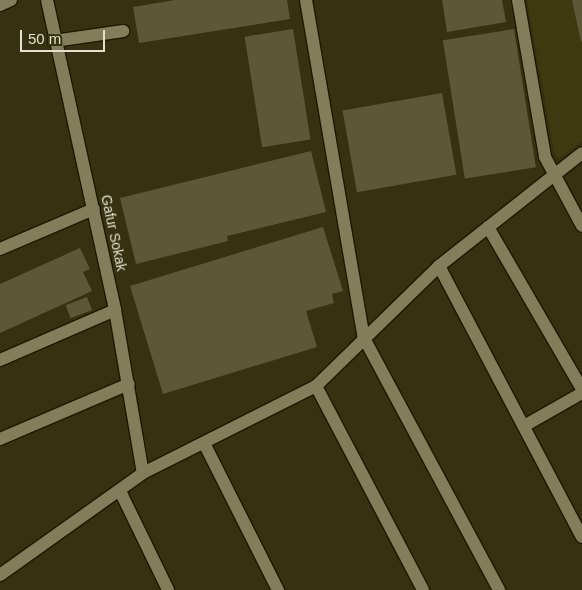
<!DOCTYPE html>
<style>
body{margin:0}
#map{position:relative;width:582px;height:590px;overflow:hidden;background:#363111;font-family:Helvetica,sans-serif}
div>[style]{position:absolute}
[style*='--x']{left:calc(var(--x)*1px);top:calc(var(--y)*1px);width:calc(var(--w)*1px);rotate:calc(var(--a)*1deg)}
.built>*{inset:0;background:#3f3910}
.building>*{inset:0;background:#5c5737;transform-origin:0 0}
.roads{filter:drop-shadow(1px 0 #1d1800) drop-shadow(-1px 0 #1d1800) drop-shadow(0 1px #1d1800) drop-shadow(0 -1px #1d1800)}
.minor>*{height:12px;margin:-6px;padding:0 6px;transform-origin:6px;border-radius:6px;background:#827d5b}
span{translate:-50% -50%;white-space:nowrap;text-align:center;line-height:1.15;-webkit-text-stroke:4px #363111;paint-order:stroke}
.street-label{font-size:14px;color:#e3e1ce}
.scale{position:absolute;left:20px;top:30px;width:85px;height:22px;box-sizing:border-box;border:2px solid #e3e1ce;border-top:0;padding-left:6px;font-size:15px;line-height:18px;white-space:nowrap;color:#e3e1ce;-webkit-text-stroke:4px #363111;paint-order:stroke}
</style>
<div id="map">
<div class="built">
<i style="clip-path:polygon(527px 0,582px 0,582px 141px,558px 159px,554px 151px)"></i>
</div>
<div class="building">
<i style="clip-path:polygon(175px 0,287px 0,290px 19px,139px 43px,133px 7px)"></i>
<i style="clip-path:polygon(442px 0,502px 0,506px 22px,447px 32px)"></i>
<i style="clip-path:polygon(572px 0,582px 0,582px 42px,581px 42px)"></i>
<i style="left:293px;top:29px;width:112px;height:49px;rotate:81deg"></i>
<i style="left:514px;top:29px;width:140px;height:72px;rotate:81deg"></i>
<i style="left:442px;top:93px;width:83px;height:101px;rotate:80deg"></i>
<i style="clip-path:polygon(311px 151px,326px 212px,227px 236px,228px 241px,136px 264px,120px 198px)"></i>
<i style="clip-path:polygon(323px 227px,343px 291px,332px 294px,334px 303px,306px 311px,317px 347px,163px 394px,130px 286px)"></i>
<i style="clip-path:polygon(80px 248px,90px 269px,83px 272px,92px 291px,0 333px,0 284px)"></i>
<i style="left:87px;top:297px;width:14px;height:23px;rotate:69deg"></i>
</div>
<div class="roads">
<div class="minor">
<i style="--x:47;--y:0;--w:317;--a:77.6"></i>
<i style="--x:115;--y:310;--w:165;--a:80.3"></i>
<i style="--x:306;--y:0;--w:343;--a:80.3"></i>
<i style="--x:364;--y:338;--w:286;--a:61.8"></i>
<i style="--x:518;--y:0;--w:159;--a:80.2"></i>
<i style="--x:545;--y:157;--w:78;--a:61.8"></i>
<i style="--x:0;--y:5;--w:12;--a:-24"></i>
<i style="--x:54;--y:41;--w:70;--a:-8.2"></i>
<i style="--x:488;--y:227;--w:187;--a:59.9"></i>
<i style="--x:0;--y:249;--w:102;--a:-23.1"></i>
<i style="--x:439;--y:266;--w:306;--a:62.2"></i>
<i style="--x:0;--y:360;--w:125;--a:-23.5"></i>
<i style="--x:316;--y:386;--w:230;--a:62.3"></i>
<i style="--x:524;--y:426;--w:67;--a:-29.6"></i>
<i style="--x:0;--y:439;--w:140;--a:-23.1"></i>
<i style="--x:204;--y:443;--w:165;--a:63.3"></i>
<i style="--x:120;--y:491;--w:110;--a:64.1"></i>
<i style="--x:0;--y:575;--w:176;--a:-35.5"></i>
<i style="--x:143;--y:473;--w:194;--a:-26.7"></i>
<i style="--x:316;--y:386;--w:172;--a:-44.3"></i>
<i style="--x:439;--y:266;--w:182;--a:-38.3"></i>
</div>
</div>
<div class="street-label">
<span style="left:114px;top:233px;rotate:78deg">Gafur Sokak</span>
</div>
<div class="scale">50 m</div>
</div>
